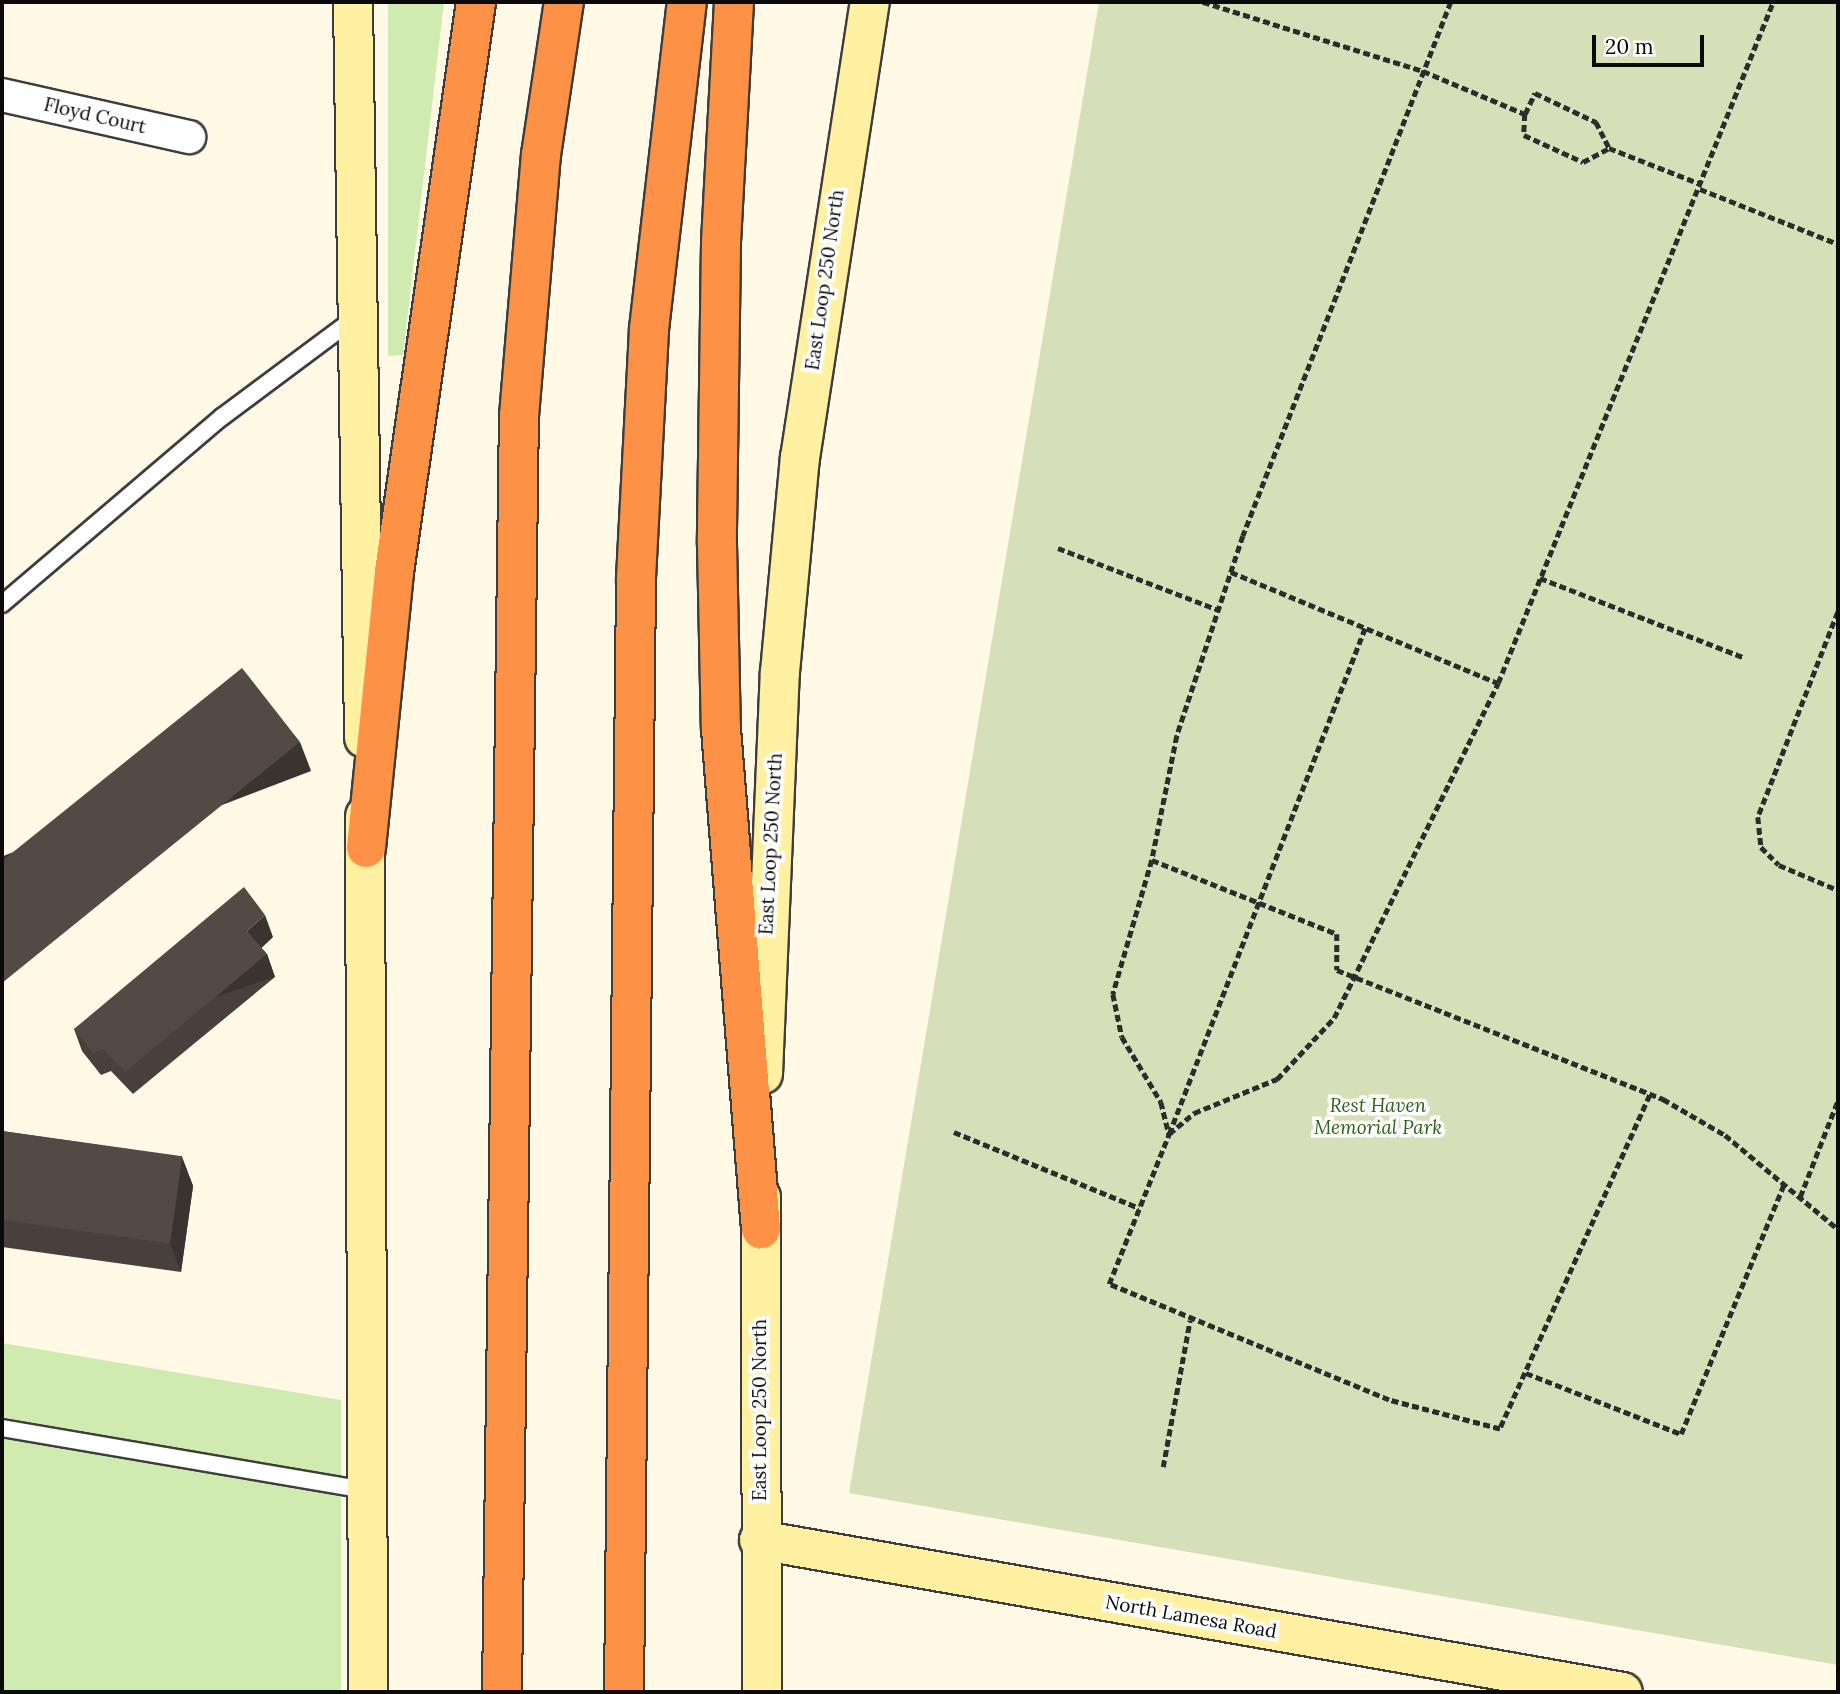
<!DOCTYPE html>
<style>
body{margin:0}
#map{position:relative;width:1840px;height:1694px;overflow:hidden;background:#fff9e6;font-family:Lora,serif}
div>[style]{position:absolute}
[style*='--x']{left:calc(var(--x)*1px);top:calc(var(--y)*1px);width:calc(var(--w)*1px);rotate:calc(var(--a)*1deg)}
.green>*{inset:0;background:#d0ebaf}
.cemetery>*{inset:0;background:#d5e0b8}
.path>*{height:4.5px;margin-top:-2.25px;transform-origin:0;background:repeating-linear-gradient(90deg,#2c2c2c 0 7px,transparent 0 10.5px)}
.roads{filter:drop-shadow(2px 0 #3d3d3d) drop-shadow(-2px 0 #3d3d3d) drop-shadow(0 2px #3d3d3d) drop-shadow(0 -2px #3d3d3d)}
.lane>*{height:16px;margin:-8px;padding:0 8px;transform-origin:8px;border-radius:8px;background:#fff}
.street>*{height:32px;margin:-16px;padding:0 16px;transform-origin:16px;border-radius:16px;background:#fff}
.secondary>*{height:38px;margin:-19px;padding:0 19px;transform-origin:19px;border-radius:19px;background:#fff1a1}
.highway>*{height:38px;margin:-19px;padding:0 19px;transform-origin:19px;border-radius:19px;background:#fd9246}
.wall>*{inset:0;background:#47403c}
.shaded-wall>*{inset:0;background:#3a3431;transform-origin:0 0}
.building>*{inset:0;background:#534a46;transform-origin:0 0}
span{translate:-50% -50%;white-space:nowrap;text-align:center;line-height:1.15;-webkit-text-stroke:7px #fff;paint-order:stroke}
.street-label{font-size:19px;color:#0a0a0a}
.park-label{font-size:19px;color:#2b6318;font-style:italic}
.frame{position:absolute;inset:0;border:4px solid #0a0a0a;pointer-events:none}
.scale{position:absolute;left:1592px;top:35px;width:112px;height:32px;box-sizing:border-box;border:4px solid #0a0a0a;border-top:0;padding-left:9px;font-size:21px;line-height:24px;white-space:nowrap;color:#0a0a0a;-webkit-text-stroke:5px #fff;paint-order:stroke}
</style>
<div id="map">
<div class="green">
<i style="clip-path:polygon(388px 2px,444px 2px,403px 355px,388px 356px)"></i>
<i style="clip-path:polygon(2px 1343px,341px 1400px,341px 1692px,2px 1692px)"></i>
</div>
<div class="cemetery">
<i style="clip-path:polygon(1099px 2px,1838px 2px,1838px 1665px,849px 1493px)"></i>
</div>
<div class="path">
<i style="--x:1203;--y:2;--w:231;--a:17.4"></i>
<i style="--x:1423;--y:71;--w:111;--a:22.9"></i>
<i style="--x:1525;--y:114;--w:21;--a:93"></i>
<i style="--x:1524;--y:135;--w:65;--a:24.6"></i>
<i style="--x:1583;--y:162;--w:30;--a:-28"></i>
<i style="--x:1609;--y:148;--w:99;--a:21.4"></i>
<i style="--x:1451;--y:2;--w:573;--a:111.28"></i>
<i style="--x:1243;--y:536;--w:211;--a:108.3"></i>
<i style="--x:1177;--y:736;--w:126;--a:101.4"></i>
<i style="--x:1152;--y:860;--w:199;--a:21.8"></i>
<i style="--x:1337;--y:934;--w:36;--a:90"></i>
<i style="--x:1337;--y:970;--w:351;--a:21.6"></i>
<i style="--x:1663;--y:1099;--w:72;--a:30.1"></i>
<i style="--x:1725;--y:1135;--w:147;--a:39.8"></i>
<i style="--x:1525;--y:114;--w:23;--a:-65"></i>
<i style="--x:1535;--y:93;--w:68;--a:25.4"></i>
<i style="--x:1596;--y:122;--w:29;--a:63"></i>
<i style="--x:1700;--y:189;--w:149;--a:21.7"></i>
<i style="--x:1058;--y:548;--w:173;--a:21.1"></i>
<i style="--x:1231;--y:572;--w:289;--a:22.6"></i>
<i style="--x:1540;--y:578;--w:218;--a:21.3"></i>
<i style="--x:1838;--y:612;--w:220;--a:111.3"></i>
<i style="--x:1758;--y:817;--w:30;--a:84"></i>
<i style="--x:1761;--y:847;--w:25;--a:45"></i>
<i style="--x:1779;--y:865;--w:64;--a:23"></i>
<i style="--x:1152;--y:860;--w:140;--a:106.2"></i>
<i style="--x:1113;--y:994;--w:44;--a:78.2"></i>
<i style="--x:1122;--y:1037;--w:76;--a:59"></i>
<i style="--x:1161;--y:1102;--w:33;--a:76"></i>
<i style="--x:1169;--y:1134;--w:543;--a:-68.83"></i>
<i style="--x:1650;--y:1095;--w:366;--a:114.2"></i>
<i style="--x:1500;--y:1429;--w:115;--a:-165.4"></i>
<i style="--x:1389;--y:1400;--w:303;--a:-157.5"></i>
<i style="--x:1109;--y:1284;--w:162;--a:-68.2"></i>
<i style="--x:1169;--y:1134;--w:33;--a:-40"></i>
<i style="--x:1194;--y:1113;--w:90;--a:-22.3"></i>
<i style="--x:1277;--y:1079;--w:83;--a:-46.9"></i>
<i style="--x:1334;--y:1018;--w:373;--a:-63.9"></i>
<i style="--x:1498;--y:683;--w:734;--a:-68.01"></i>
<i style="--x:954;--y:1132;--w:200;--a:22.3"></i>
<i style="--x:1800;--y:1197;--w:104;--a:-68.6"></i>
<i style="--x:1526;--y:1373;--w:167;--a:21.5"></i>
<i style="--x:1681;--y:1434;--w:270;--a:-67.6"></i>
<i style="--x:1163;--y:1467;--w:149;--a:-79.6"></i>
</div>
<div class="roads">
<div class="lane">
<i style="--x:2;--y:604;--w:289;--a:-40.4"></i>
<i style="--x:222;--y:417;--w:167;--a:-36.7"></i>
<i style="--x:2;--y:1428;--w:367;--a:9.7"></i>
</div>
<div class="street">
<i style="--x:2;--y:95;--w:192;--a:12.7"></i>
</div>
<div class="secondary">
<i style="--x:353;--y:2;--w:736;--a:89.14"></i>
<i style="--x:365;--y:816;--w:876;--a:89.8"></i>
<i style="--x:763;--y:1074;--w:402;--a:-87.6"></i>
<i style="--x:780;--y:672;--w:215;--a:-84.7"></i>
<i style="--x:800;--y:458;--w:461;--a:-81.3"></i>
<i style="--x:761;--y:1197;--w:495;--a:89.9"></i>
<i style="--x:759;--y:1540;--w:877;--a:9.98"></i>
</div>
<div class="highway">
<i style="--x:734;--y:2;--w:241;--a:93.1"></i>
<i style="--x:721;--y:243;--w:301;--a:90.8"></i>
<i style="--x:717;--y:544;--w:185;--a:88.8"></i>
<i style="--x:721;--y:729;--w:502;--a:85.43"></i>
<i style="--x:366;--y:848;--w:277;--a:-84.2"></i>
<i style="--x:394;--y:572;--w:576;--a:-81.81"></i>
<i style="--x:502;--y:1692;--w:1276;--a:-89.24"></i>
<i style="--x:519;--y:416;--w:262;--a:-85.2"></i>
<i style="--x:541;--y:155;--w:155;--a:-81.5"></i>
<i style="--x:624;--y:1692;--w:1114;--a:-89.38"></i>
<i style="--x:636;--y:578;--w:249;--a:-87"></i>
<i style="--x:649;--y:329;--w:329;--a:-83.4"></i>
</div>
</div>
<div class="wall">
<i style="clip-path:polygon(273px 937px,261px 948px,267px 954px,275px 977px,133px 1094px,111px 1071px,101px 1075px,82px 1051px,74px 1029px)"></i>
<i style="clip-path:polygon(2px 1131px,182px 1157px,193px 1186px,181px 1272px,2px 1247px)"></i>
</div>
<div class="shaded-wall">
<i style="left:300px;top:742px;width:31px;height:383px;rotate:69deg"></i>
<i style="clip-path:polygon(265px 915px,273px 937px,255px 954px,247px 931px)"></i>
<i style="left:267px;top:954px;width:24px;height:185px;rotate:71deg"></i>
<i style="clip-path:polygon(182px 1157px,193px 1186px,181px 1272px,170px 1243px)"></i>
</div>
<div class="building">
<i style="clip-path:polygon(242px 668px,300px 742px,2px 983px,2px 861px)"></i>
<i style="clip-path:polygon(244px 887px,265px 915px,247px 931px,267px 954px,125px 1072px,103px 1049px,93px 1053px,74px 1029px)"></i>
<i style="left:2px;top:1131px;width:182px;height:88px;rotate:8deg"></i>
</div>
<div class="street-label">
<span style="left:95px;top:116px;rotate:13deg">Floyd Court</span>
<span style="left:825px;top:280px;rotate:-82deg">East Loop 250 North</span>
<span style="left:771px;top:844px;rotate:-87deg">East Loop 250 North</span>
<span style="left:760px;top:1410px;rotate:-90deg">East Loop 250 North</span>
<span style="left:1191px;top:1617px;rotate:10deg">North Lamesa Road</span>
</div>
<div class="park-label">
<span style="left:1378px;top:1117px">Rest Haven<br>Memorial Park</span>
</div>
<div class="frame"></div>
<div class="scale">20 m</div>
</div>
